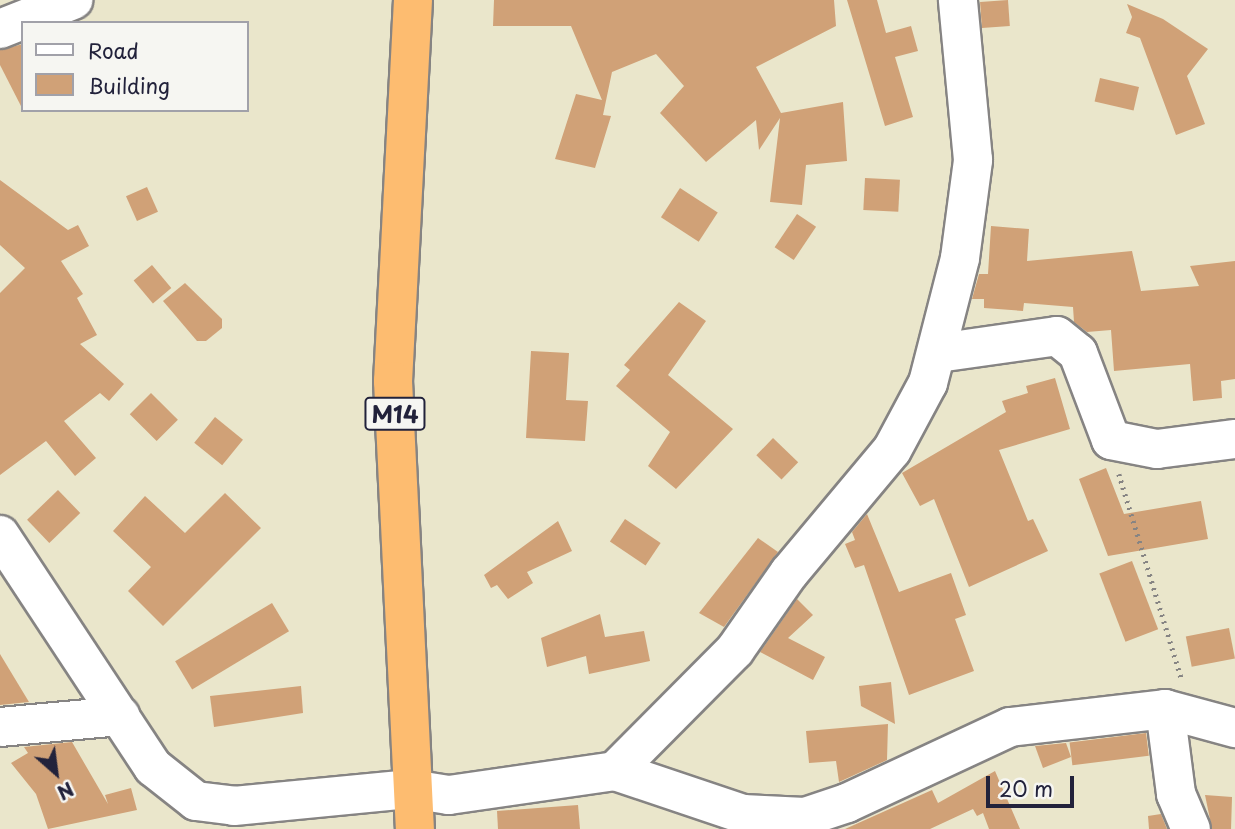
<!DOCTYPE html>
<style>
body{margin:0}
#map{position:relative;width:1235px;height:829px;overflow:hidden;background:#eae6cb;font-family:"Playpen Sans",sans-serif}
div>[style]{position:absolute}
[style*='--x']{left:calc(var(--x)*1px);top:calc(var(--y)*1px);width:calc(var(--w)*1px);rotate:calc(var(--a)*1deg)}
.building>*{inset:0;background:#d0a177;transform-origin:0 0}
.path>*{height:4.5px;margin-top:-2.25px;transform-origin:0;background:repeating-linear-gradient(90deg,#868483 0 2px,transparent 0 7px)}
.roads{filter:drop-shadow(2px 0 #868483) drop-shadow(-2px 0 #868483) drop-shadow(0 2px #868483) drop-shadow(0 -2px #868483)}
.minor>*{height:38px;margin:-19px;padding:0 19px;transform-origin:19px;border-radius:19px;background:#fff}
.highway>*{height:38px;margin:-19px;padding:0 19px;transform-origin:19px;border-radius:19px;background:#fdbc70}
span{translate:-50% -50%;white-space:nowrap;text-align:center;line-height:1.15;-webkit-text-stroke:5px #f6f6f2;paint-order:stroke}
.shield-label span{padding:2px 5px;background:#f6f6f2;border:2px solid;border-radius:5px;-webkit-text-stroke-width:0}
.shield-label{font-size:23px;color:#22223b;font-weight:700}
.legend{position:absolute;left:21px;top:21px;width:228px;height:91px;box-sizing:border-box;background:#f6f6f2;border:2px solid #a1a1a9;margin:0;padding:9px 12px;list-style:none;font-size:21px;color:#22223b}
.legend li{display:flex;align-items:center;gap:14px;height:35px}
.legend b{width:35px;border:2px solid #a1a1a9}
.north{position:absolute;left:21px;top:738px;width:70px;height:70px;-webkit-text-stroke:5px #f6f6f2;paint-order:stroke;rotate:152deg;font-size:19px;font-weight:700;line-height:28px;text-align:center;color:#22223b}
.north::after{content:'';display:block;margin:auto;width:24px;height:32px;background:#22223b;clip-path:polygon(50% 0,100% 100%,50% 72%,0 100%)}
.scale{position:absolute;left:986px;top:776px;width:88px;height:32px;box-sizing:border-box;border:4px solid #22223b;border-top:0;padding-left:9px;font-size:21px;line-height:24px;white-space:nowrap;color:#22223b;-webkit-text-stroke:5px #f6f6f2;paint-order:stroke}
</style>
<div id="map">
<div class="building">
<i style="clip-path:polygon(494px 0,834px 0,836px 26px,756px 67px,781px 113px,843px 102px,847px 161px,806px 165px,802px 205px,770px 202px,780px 118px,759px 150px,756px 120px,706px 162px,660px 113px,684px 86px,656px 54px,612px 72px,603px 115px,611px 116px,595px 168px,555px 159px,576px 94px,602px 100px,571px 26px,493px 26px)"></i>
<i style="clip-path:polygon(847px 0,877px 0,886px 33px,911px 26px,918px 51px,895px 57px,913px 117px,885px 126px)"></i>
<i style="left:1008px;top:0;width:26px;height:28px;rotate:86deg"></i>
<i style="clip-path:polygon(1127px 4px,1163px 19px,1208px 49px,1187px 76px,1205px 124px,1176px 135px,1140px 38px,1126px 33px,1132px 17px)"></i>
<i style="clip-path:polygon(23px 44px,23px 110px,0 65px,0 50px)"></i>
<i style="left:1100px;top:78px;width:40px;height:24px;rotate:13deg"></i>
<i style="left:865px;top:178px;width:35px;height:32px;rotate:3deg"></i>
<i style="clip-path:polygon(0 180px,68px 230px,78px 225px,89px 246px,61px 261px,83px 294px,77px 298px,97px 335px,80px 344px,124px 384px,109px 401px,100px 393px,64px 421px,96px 458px,75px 476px,46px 441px,0 475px,0 293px,25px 268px,0 245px)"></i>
<i style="left:147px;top:187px;width:27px;height:23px;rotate:66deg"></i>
<i style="left:680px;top:188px;width:45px;height:35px;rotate:33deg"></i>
<i style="left:797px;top:214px;width:23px;height:40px;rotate:34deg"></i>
<i style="clip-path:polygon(991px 226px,1029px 229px,1027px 261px,1132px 251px,1141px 291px,1199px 286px,1190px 266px,1235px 261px,1235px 379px,1221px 381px,1222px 398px,1193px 401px,1190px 364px,1114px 371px,1111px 330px,1087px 332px,1074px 322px,1073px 307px,1024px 303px,1023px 311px,984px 308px,984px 299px,972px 299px,979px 274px,988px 274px)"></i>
<i style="left:152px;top:265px;width:30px;height:24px;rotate:50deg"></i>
<i style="clip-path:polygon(185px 283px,222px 319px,222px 328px,206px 341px,197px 341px,163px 301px)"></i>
<i style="clip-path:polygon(679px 302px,706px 321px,668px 375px,733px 429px,676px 489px,648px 466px,670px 432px,616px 386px,630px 370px,624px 365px)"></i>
<i style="clip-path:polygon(531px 351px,569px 353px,566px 400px,588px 401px,585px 441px,526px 438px)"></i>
<i style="clip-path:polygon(1055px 378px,1070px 429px,999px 450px,1028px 521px,1033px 519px,1048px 551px,969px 587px,934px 499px,920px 506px,902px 473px,1006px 412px,1002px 401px,1028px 393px,1026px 386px)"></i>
<i style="left:151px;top:393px;width:38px;height:30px;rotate:45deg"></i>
<i style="left:215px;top:417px;width:36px;height:33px;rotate:39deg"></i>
<i style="left:773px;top:438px;width:35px;height:24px;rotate:44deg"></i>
<i style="clip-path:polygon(1106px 468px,1124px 514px,1201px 501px,1208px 539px,1108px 556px,1079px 479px)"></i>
<i style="left:58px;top:490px;width:32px;height:43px;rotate:46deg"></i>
<i style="clip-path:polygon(225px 493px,261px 528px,163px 626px,128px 591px,151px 567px,113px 531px,145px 496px,185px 533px)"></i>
<i style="clip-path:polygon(867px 514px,899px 592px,951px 573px,966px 615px,955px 619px,974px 671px,909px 695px,864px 565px,855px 568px,845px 544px,855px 540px,852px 532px)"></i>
<i style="left:625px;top:519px;width:43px;height:27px;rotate:34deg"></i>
<i style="clip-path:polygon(558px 521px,572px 551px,527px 572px,533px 583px,508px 599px,497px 585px,491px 588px,484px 575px)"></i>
<i style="clip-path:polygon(758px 538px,778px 552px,724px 627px,699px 613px)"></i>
<i style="left:1132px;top:561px;width:73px;height:35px;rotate:69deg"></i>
<i style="clip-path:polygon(797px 599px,813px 615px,788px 638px,825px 657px,813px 680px,760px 652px)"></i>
<i style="left:272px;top:603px;width:33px;height:113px;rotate:59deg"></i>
<i style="clip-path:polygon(600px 614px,605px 637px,644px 631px,650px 661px,589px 674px,586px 656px,547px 667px,541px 638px)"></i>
<i style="left:1229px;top:628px;width:31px;height:44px;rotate:79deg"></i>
<i style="clip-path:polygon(0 654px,29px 702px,0 705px)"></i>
<i style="clip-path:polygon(891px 682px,895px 724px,861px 706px,859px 686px)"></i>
<i style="clip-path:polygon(301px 686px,303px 713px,214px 727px,210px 696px)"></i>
<i style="clip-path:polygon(888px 724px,887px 760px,839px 782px,836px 761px,809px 763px,806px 731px)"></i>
<i style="left:1146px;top:733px;width:23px;height:77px;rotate:83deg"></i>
<i style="clip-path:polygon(72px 742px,108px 804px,105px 795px,131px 788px,137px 810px,48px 829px,36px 794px,11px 763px,28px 753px,24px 747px)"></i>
<i style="clip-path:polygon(1066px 743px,1071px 757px,1043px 768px,1035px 746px)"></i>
<i style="clip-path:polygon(995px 771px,1020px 829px,989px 829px,983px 813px,977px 816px,973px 809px,930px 829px,845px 829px,932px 790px,938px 803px)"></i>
<i style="clip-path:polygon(1205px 795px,1232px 797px,1231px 829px,1212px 829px)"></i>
<i style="clip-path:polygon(578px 805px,580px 829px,498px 829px,497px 811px)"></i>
<i style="clip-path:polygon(1161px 814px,1167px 829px,1149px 829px,1148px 816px)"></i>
</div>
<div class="path">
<i style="--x:1119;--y:474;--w:215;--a:73"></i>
</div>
<div class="roads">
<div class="minor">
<i style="--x:0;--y:29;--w:79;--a:-21.7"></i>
<i style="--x:938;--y:353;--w:120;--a:-8.1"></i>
<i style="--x:1057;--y:336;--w:27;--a:39"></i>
<i style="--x:1078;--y:353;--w:93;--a:69.2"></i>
<i style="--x:1111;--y:440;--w:47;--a:11.1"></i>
<i style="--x:1157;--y:449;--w:79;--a:-7.3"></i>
<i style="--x:0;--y:535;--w:278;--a:56.6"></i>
<i style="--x:153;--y:767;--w:55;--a:38.3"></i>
<i style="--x:196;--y:801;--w:38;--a:7"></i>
<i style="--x:234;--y:806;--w:178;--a:-5.5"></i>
<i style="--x:411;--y:789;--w:38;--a:9"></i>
<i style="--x:449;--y:795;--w:168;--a:-8.2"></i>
<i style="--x:615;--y:771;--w:135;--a:18.6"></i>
<i style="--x:743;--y:814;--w:19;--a:54"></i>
<i style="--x:1165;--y:709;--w:86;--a:82.6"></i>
<i style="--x:1176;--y:794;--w:38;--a:67"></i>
<i style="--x:0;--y:727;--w:121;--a:-5.2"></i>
<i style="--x:615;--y:771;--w:170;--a:-45.2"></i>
<i style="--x:735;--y:650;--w:94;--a:-55"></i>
<i style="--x:789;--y:573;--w:160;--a:-50.1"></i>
<i style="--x:892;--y:450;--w:76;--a:-61.8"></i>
<i style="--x:928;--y:383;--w:129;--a:-75.6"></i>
<i style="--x:960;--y:258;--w:99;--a:-82.4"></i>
<i style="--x:973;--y:160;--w:161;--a:-95.4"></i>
<i style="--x:743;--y:814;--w:62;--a:2.8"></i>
<i style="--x:805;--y:817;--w:44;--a:-18.4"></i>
<i style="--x:847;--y:803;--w:180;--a:-25"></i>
<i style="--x:1010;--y:727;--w:156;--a:-6.6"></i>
<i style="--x:1165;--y:709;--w:73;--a:15.2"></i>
</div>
<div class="highway">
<i style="--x:413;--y:0;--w:382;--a:93"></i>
<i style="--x:393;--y:381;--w:449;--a:87.2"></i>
</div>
</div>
<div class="shield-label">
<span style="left:395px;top:414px">M14</span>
</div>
<ul class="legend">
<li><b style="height:9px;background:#fff"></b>Road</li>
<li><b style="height:19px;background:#d0a177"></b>Building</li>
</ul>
<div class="north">N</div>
<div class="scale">20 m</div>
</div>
